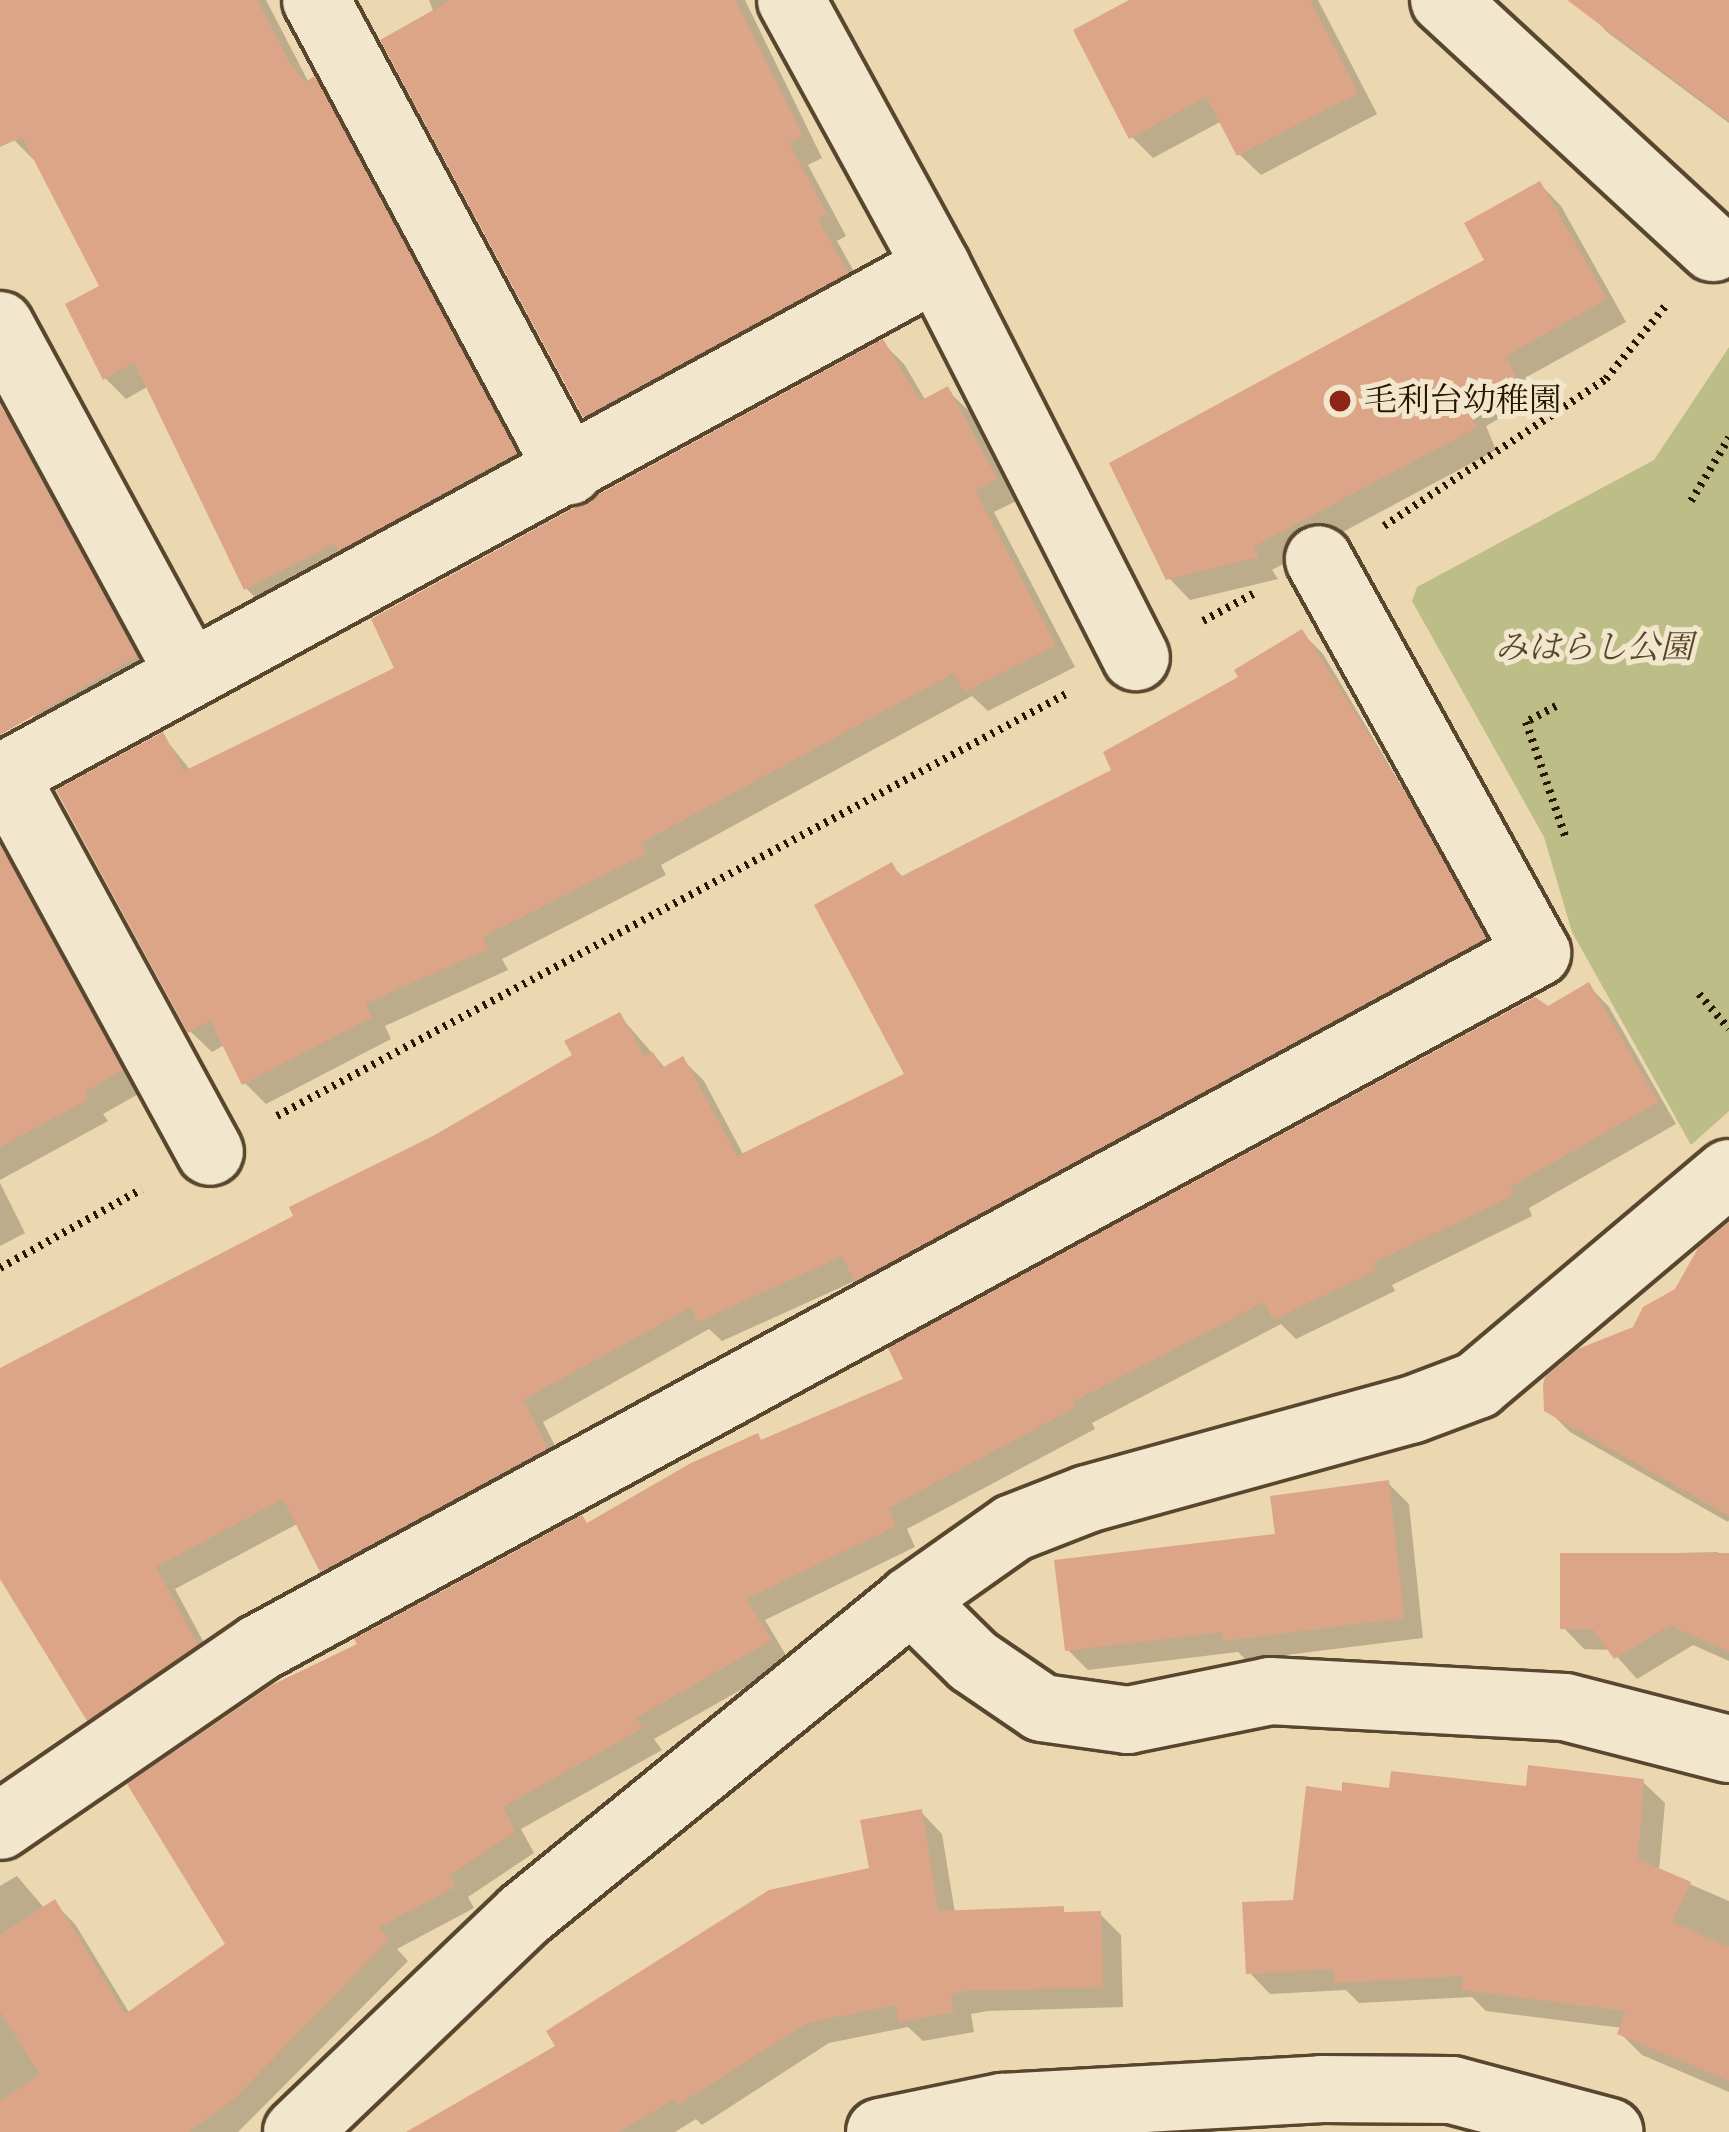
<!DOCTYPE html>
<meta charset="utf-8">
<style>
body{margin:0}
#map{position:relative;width:1729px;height:2132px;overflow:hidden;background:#ebd8b0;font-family:"IM FELL French Canon","Noto Serif JP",serif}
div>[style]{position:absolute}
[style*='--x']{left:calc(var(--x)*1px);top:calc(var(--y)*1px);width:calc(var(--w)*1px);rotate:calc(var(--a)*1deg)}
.green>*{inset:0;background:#bdbd87}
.shadow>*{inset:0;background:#0003}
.building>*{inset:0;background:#dda587}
.path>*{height:8px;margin-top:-4px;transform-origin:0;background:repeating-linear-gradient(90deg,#281502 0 3px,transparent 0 9px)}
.roads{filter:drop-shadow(3px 0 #59462e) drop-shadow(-3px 0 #59462e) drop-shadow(0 3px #59462e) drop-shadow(0 -3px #59462e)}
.minor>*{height:66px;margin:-33px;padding:0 33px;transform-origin:33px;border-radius:33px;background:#f2e6cc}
.dots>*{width:33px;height:33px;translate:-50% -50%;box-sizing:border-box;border:6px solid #f2e6cc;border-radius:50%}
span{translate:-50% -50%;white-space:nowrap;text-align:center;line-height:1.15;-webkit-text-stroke:10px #f2e6cc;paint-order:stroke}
.poi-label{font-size:33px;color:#281502}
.left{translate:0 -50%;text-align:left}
.park-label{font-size:33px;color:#55472a;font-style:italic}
</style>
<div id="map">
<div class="green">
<i style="clip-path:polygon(1729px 347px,1729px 1111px,1691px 1145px,1572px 932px,1544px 837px,1412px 601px,1417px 587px,1654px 460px)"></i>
</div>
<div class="shadow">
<i style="clip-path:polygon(0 0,266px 0,309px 83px,314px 80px,335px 101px,536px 475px,267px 610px,246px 588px,149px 386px,126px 399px,105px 378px,103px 287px,35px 161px,14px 140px,0 111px)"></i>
<i style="clip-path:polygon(429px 0,745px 0,822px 158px,808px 165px,846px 236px,837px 241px,867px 295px,607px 437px,585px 416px)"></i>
<i style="clip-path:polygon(1136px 0,1318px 0,1377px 114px,1261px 175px,1239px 154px,1222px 121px,1153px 158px,1132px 137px)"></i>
<i style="clip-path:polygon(1576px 0,1729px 0,1729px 123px,1607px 32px)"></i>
<i style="clip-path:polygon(1540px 184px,1561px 206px,1626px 322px,1525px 378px,1536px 398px,1486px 426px,1496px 450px,1272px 570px,1278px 579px,1190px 600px,1169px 578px,1489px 261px)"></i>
<i style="clip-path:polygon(883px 343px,904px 364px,926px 401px,947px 390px,969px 411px,1016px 501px,994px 512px,1075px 667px,988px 711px,972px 696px,661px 865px,666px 875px,502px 959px,508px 970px,385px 1026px,391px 1039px,266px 1104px,245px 1083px,226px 1044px,212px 1052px,190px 1031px,163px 736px,191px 771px,398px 669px)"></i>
<i style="clip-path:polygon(0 408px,21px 429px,156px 678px,56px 737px,35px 716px,0 654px)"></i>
<i style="clip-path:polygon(1302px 633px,1323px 654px,1505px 960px,878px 1301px,857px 1280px,722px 1341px,709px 1329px,543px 1422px,567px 1470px,344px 1592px,323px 1570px,299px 1523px,175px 1589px,217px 1667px,111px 1740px,90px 1719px,0 1574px,0 1373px,297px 1217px,435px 1138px,576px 1056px,620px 1016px,666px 1069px,683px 1060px,704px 1081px,744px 1156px,908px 1076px,891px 865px,904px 878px,1115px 772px)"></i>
<i style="clip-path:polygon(0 850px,22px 872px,142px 1092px,103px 1114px,108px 1121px,0 1180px)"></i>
<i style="clip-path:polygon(1589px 986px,1609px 1007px,1676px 1124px,1529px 1208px,1532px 1216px,1392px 1285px,1395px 1291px,1296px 1339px,1281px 1324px,1092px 1423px,1095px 1429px,907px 1529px,915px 1547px,765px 1620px,790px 1662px,654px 1739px,662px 1750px,521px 1829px,534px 1853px,468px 1897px,474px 1908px,397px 1949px,408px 1961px,238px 2132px,0 2132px,0 1886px,17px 1876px,45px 1909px,54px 1903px,75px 1924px,130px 2014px,229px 1945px,589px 1525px,908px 1380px)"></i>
<i style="clip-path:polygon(0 1183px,25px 1233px,0 1246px)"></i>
<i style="clip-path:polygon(1729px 1229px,1729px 1520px,1728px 1522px,1570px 1432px,1547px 1409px,1677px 1291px)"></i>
<i style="clip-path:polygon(1388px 1483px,1409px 1504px,1423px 1638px,1246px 1660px,1238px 1652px,1088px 1670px,1068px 1650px)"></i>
<i style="clip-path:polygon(1717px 1552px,1729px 1558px,1729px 1661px,1693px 1645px,1637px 1679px,1611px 1650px,1584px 1649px,1563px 1627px,1563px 1556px)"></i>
<i style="clip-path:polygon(1643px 1782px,1665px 1803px,1659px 1871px,1729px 1901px,1729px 2092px,1642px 2055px,1620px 2033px,1623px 2028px,1486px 2011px,1472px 1997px,1359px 2003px,1346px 1990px,1270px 1994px,1249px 1972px,1296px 1903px,1345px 1794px)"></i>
<i style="clip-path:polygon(921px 1812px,942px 1834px,955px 1913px,1100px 1914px,1121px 1935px,1123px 2007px,988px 2011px,971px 2014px,974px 2032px,923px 2041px,908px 2027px,829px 2043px,702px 2125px,696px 2119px,675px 2132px,425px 2132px,873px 1870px)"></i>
</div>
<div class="building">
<i style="clip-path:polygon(0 0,257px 0,291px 65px,305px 82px,315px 76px,517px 453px,338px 551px,335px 543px,244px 590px,134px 362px,103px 380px,65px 304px,99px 286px,22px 137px,0 147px)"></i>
<i style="clip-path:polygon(451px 0,735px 0,803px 136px,789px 143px,827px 214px,818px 219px,848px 273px,583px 417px,380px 40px)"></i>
<i style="clip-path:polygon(1129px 0,1310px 0,1358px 93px,1237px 156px,1206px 97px,1129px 139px,1073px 30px)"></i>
<i style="clip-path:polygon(1567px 0,1729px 0,1729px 121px)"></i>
<i style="clip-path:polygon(1540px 181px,1607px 299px,1506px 356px,1516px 376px,1467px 404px,1476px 428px,1253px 547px,1259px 557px,1166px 580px,1109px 463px,1484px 260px,1464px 223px)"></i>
<i style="clip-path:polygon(883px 339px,920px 401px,948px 386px,997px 479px,975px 490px,1056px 645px,964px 692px,954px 673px,641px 843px,647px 853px,483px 937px,488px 949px,365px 1004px,372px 1017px,242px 1085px,210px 1020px,188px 1033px,56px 790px,163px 732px,184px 771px,394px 668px,371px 619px)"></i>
<i style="clip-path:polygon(0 404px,137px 656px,0 735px)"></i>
<i style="clip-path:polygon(1302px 629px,1408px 797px,1486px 938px,854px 1282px,842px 1256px,698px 1322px,691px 1307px,523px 1400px,548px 1448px,320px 1572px,283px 1499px,156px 1567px,198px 1645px,87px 1721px,0 1579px,0 1368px,293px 1216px,289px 1207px,433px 1136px,572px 1055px,564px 1041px,620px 1012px,644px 1057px,653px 1052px,662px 1068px,683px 1056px,737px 1156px,904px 1074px,814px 905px,892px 862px,900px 877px,1111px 770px,1103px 752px,1238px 677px,1234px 670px)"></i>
<i style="clip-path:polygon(0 845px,123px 1070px,84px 1092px,89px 1099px,0 1147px)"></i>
<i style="clip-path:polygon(1589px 982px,1658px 1102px,1510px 1187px,1514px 1195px,1373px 1263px,1377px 1270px,1273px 1320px,1264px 1302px,1073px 1402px,1076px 1407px,888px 1508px,896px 1526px,746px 1599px,772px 1640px,636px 1718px,643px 1728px,503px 1807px,515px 1832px,449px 1876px,455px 1887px,379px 1927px,389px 1939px,234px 2099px,189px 2132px,0 2132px,0 2101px,40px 2075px,0 2011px,0 1935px,55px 1899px,125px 2014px,225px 1944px,127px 1784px,272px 1685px,357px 1644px,354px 1639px,582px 1515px,587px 1523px,691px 1463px,758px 1433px,761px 1440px,903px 1379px,888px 1348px,1535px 997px,1548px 1006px)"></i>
<i style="clip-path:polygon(1729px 1222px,1729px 1516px,1544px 1411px,1543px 1385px,1545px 1377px,1578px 1349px,1633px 1327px,1643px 1307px,1675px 1289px,1698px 1248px)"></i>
<i style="clip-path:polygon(1389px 1480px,1404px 1618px,1223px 1641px,1222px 1632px,1065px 1651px,1054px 1560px,1275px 1534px,1270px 1496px)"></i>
<i style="clip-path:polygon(1560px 1553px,1729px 1553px,1729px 1652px,1670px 1625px,1614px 1659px,1593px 1629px,1560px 1629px)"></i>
<i style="clip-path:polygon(1528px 1765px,1644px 1779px,1638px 1859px,1691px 1882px,1672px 1922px,1729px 1947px,1729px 2081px,1617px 2034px,1626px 2011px,1461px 1990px,1463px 1976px,1334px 1983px,1333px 1969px,1246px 1974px,1242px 1902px,1293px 1900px,1306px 1786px,1342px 1791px,1342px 1782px,1389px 1788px,1391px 1771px,1526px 1786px)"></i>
<i style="clip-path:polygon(922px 1809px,938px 1911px,1064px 1906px,1064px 1912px,1101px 1911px,1103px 1987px,965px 1991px,951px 1994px,954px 2012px,899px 2022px,896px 2005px,807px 2023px,678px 2105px,674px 2099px,619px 2132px,406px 2132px,555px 2046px,546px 2031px,769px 1890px,869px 1868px,860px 1820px)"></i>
</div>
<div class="path">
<i style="--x:1691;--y:501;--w:74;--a:-58.9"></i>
<i style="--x:1384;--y:526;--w:266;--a:-33.5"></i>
<i style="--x:1606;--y:379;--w:97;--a:-50.9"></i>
<i style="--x:1203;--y:621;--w:57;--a:-28.4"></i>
<i style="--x:1556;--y:706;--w:34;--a:152"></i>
<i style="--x:1526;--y:722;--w:124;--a:71.1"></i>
<i style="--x:1699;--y:994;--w:46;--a:49.4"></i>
<i style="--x:277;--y:1116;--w:897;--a:-28.14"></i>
<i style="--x:0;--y:1268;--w:162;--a:-29.1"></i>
</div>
<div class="roads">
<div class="minor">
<i style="--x:316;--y:0;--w:535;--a:61.76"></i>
<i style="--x:791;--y:0;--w:304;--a:61.3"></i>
<i style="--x:937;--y:267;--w:438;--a:63"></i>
<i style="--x:1444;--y:0;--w:366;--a:42.7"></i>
<i style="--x:0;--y:325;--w:396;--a:61.5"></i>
<i style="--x:5;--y:776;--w:428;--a:61.4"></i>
<i style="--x:0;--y:778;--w:1067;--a:-28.61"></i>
<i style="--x:911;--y:1600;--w:87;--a:44.5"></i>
<i style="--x:973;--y:1661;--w:83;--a:34.3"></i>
<i style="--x:1042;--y:1708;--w:87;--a:7.9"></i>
<i style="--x:1128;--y:1720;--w:145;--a:-11.5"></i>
<i style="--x:1270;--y:1691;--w:295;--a:3.1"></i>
<i style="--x:1565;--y:1707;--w:169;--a:14.4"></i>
<i style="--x:0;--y:1826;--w:314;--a:-34.5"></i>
<i style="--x:259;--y:1648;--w:1455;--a:-28.54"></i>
<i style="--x:1537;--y:953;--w:450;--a:-119"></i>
<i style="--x:297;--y:2132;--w:314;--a:-43.7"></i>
<i style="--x:524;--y:1915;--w:499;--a:-39.1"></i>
<i style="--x:911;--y:1600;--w:125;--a:-35.2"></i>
<i style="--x:1013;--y:1528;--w:79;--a:-21.4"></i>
<i style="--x:1087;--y:1499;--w:336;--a:-15.4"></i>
<i style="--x:1411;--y:1410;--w:71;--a:-20.7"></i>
<i style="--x:1477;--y:1385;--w:329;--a:-40.1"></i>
<i style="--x:880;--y:2132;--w:125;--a:-11.6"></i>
<i style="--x:1002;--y:2107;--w:321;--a:-3.2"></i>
<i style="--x:1322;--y:2089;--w:130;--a:0.4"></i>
<i style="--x:1452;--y:2090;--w:163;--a:14.9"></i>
</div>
</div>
<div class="dots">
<i style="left:1340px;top:401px;background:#8f2418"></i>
</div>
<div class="poi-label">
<span class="left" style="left:1364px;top:401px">毛利台幼稚園</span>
</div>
<div class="park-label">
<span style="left:1594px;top:648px">みはらし公園</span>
</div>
</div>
